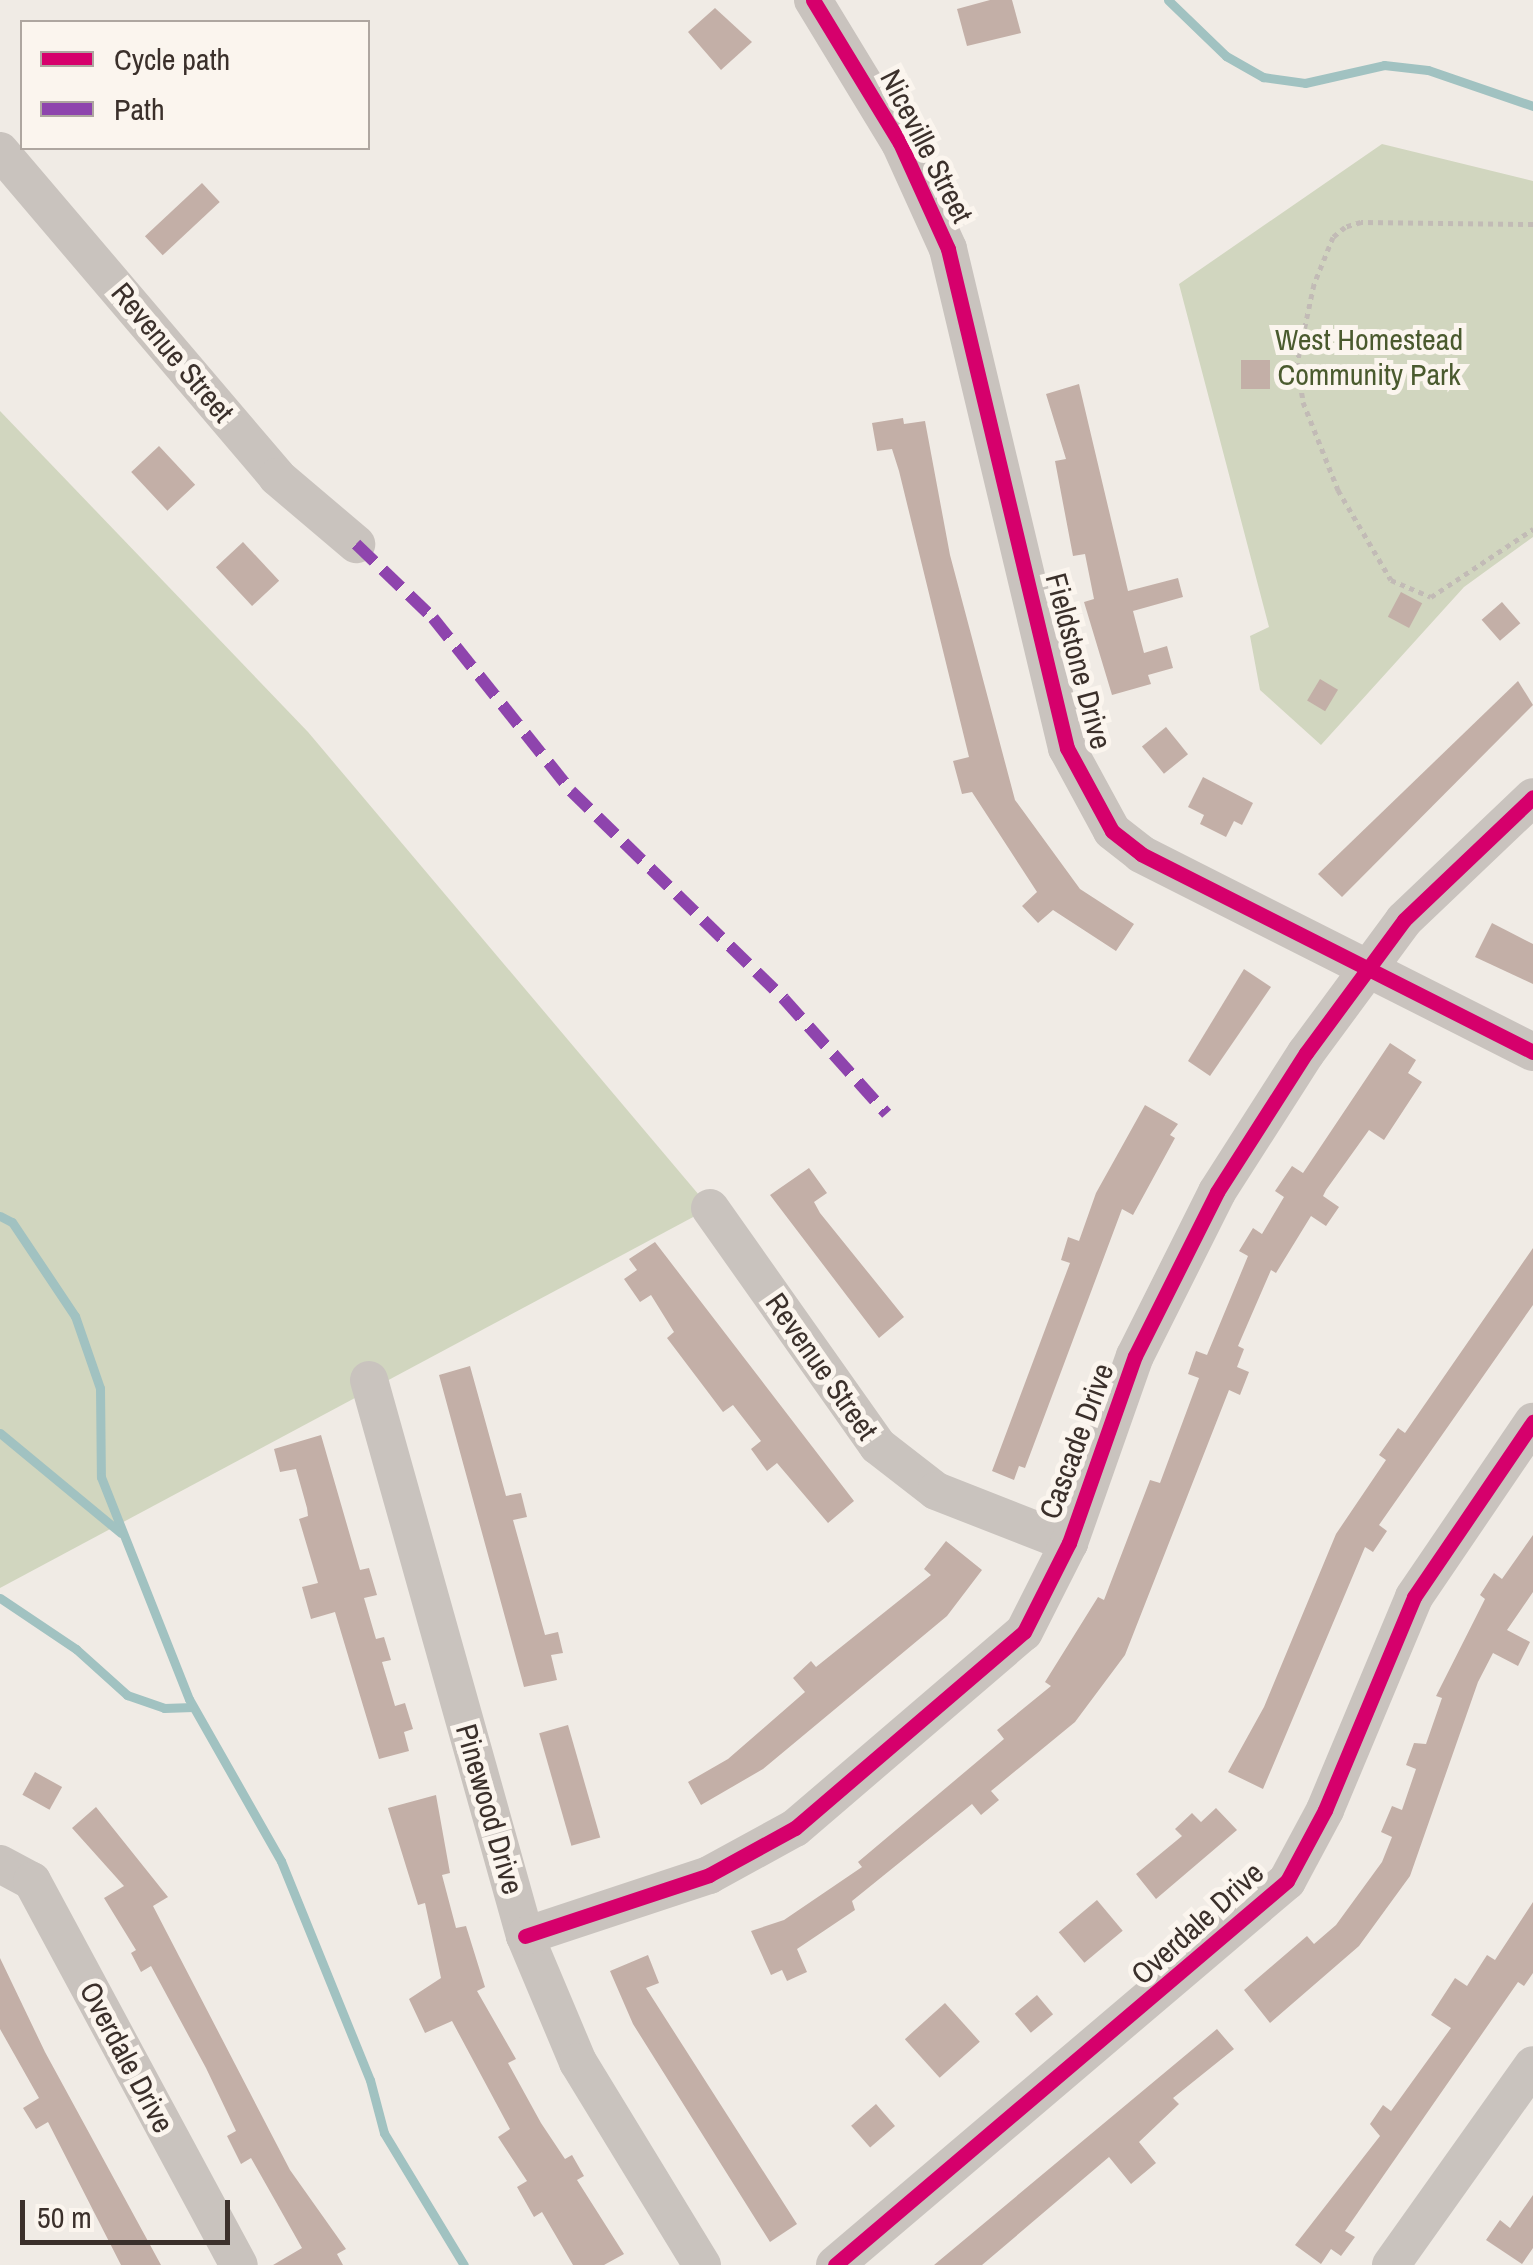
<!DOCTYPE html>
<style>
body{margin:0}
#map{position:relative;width:1533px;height:2265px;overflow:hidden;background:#f0ebe5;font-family:"Archivo Narrow",sans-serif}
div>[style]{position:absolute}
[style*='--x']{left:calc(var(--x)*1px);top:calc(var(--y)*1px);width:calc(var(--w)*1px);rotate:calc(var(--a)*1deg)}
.green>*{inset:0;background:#d1d6bf}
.stream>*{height:9px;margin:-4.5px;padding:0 4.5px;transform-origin:4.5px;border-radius:4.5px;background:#a1c2c1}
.building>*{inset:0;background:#c3afa7;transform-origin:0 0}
.path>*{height:5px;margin-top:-2.5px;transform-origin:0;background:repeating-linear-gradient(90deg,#c2bbb6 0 5px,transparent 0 10px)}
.minor>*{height:38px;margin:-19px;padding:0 19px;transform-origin:19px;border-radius:19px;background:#c9c3be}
.quiet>*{height:12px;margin-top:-6px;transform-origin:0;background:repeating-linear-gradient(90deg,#8e44ad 0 25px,transparent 0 37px)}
.cycleway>*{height:15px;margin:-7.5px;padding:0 7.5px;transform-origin:7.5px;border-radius:7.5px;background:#d6006c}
span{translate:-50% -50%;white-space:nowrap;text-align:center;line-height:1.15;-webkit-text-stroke:10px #fbf5ee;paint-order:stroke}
.street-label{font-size:30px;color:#3b302b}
.park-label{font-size:30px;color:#4a5a2e}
.legend{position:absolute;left:20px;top:20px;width:350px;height:130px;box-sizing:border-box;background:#fbf5ee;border:2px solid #aea6a0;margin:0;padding:12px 18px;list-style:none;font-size:30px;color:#3b302b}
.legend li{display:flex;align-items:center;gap:20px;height:50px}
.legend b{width:50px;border:2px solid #aea6a0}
.scale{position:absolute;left:20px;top:2200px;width:210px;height:45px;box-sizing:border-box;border:5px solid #3b302b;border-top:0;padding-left:12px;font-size:30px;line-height:35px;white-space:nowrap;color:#3b302b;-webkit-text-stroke:8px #fbf5ee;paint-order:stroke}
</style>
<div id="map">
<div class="green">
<i style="clip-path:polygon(1382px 144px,1533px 181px,1533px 537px,1464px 587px,1321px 745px,1260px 690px,1250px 636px,1269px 627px,1179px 284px)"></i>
<i style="clip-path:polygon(0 411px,308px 732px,710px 1208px,0 1588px)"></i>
</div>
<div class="stream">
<i style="--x:1168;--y:0;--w:81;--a:44"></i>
<i style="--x:1226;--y:56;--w:43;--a:29.6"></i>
<i style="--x:1263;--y:77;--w:42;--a:8.1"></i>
<i style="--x:1305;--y:83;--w:81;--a:-12.8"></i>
<i style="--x:1384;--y:65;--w:44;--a:6.5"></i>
<i style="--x:1428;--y:70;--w:111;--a:18.9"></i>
<i style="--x:0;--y:1216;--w:13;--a:27"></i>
<i style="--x:12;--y:1222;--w:113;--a:56.2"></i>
<i style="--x:75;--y:1316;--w:76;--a:70.9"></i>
<i style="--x:100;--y:1388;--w:89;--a:89.4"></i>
<i style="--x:101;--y:1477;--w:239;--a:68.4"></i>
<i style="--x:189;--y:1699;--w:186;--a:60.4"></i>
<i style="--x:281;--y:1861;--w:236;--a:67.9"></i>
<i style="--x:370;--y:2080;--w:55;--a:75.2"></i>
<i style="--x:384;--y:2133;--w:154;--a:58.8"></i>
<i style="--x:0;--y:1433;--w:157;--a:39.6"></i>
<i style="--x:0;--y:1598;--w:92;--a:33.9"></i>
<i style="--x:76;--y:1649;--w:69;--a:42"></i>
<i style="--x:127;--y:1695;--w:39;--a:19"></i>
<i style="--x:164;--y:1708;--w:29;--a:-2"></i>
</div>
<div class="building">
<i style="clip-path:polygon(990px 0,1012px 0,1021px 33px,967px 46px,957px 9px)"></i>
<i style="clip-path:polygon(715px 8px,752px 42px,721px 70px,688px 32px)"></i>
<i style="left:202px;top:183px;width:26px;height:78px;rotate:47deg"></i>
<i style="left:1241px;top:360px;width:29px;height:29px"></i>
<i style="clip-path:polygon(1079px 384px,1128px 591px,1178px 578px,1183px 597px,1133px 611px,1144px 653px,1167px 646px,1173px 668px,1148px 675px,1151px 684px,1112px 695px,1084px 602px,1094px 599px,1085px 554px,1073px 556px,1055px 461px,1066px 459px,1046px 394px)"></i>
<i style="clip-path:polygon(903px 418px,904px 424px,925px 421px,950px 555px,1015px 800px,1080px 889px,1134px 924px,1116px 951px,1053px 910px,1038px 923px,1022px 906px,1037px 892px,972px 792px,962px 794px,953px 761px,969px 757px,899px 471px,892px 449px,877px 451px,872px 423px)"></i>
<i style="left:159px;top:446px;width:53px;height:38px;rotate:47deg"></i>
<i style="left:243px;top:542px;width:53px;height:37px;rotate:47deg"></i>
<i style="left:1401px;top:592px;width:24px;height:28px;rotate:28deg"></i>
<i style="left:1502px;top:602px;width:28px;height:27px;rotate:49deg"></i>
<i style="left:1320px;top:679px;width:21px;height:25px;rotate:31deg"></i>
<i style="clip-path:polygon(1518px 681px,1533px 705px,1342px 897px,1318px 874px)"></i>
<i style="left:1166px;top:727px;width:35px;height:31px;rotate:51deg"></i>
<i style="clip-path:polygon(1203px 777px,1253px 803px,1242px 825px,1234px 821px,1226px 837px,1200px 824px,1204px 815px,1188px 807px)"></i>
<i style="clip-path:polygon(1492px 923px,1533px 944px,1533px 984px,1475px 957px)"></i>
<i style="clip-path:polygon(1244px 969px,1271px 987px,1210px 1076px,1188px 1061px)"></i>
<i style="clip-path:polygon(1390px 1043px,1416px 1060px,1408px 1073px,1422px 1082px,1384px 1140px,1369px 1130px,1326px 1190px,1323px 1196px,1339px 1207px,1326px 1226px,1311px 1216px,1276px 1273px,1271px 1270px,1238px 1346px,1244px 1349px,1237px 1367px,1249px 1372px,1240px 1395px,1229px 1390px,1125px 1655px,1075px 1722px,991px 1791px,999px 1800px,981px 1815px,972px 1804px,852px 1901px,855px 1910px,797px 1949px,807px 1972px,787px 1981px,782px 1970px,771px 1975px,751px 1931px,784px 1920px,862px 1867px,858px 1862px,1004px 1739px,997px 1730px,1051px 1686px,1045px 1682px,1098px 1597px,1104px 1600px,1150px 1480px,1160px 1483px,1199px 1378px,1188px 1374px,1196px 1351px,1207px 1355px,1248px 1256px,1239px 1251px,1253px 1228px,1262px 1234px,1284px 1197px,1275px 1191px,1292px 1166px,1303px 1173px)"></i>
<i style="clip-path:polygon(1145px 1105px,1178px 1124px,1170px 1135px,1175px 1138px,1133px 1215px,1122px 1209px,1025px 1468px,1019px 1466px,1014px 1480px,992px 1471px,1070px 1263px,1061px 1260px,1068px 1237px,1079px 1241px,1096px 1193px)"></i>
<i style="clip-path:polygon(809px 1168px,827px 1193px,814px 1202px,820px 1213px,904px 1317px,879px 1338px,770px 1195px)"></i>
<i style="clip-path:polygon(655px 1242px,854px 1501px,828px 1523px,777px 1463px,767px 1471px,751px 1449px,761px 1441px,733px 1405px,723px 1412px,667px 1338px,674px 1332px,651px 1295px,640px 1302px,624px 1279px,637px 1270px,629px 1259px)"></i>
<i style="clip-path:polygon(1533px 1248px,1533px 1305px,1379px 1525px,1387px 1531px,1373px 1552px,1365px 1547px,1263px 1789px,1228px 1772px,1264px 1707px,1336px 1534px,1386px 1460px,1379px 1455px,1398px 1428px,1405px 1433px)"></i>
<i style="clip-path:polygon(470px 1366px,506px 1496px,521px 1493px,527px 1517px,513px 1520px,545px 1635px,558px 1632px,563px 1653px,551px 1655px,557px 1680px,524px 1687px,439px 1375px)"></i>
<i style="clip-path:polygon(321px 1435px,360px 1570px,369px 1568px,377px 1595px,364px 1598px,376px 1639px,384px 1637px,391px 1660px,382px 1662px,395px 1706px,405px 1703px,413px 1729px,404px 1732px,409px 1751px,379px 1759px,335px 1612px,311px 1619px,302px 1587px,318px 1583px,299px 1519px,308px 1516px,307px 1508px,296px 1469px,280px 1472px,274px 1449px)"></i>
<i style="clip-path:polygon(1533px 1535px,1533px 1592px,1507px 1630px,1530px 1642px,1518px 1666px,1493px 1653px,1478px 1682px,1410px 1876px,1359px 1946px,1270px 2023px,1244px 1990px,1307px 1936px,1314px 1944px,1336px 1925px,1382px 1862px,1392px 1837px,1381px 1832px,1392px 1806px,1402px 1810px,1416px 1769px,1406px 1765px,1414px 1743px,1426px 1744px,1442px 1698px,1436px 1696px,1485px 1599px,1480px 1595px,1494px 1573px,1502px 1579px)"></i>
<i style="clip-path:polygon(946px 1541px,982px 1570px,947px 1616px,763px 1769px,701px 1805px,688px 1782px,728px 1759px,805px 1692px,793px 1678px,811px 1661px,816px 1667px,931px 1575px,924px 1569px)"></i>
<i style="left:568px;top:1725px;width:117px;height:30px;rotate:74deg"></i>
<i style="left:35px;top:1772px;width:31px;height:26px;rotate:29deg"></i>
<i style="clip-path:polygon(436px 1795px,450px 1873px,442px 1875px,456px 1928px,466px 1926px,485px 1987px,477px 1991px,516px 2059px,508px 2063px,541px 2123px,565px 2159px,572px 2155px,584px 2176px,577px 2180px,624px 2254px,604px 2265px,573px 2265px,542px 2212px,534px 2217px,517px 2187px,527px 2181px,498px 2137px,510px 2129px,452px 2021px,425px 2033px,409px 1999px,441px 1978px,425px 1903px,418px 1905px,388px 1808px)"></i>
<i style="clip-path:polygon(96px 1807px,168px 1897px,153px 1906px,290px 2170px,346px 2249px,337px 2254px,343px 2265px,273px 2265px,302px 2248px,251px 2158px,241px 2164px,227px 2136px,236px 2131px,206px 2068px,151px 1966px,141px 1972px,131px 1953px,136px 1950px,104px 1898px,124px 1886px,72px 1828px)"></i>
<i style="clip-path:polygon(1216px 1808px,1237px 1830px,1156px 1899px,1136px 1874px,1182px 1836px,1175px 1829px,1192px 1813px,1201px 1822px)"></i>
<i style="left:1097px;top:1900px;width:40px;height:50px;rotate:50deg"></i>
<i style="clip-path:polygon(1533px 1902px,1533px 1973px,1524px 1986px,1518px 1982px,1345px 2231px,1355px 2237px,1341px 2256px,1331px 2249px,1321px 2264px,1295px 2245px,1380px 2136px,1370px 2124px,1383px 2105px,1391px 2111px,1451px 2028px,1431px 2015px,1455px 1978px,1467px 1986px,1487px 1955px,1495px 1960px)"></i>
<i style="clip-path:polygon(648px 1955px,659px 1983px,646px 1988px,797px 2224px,770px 2242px,633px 2024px,610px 1971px)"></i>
<i style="clip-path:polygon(0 1958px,45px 2052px,161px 2265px,121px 2265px,48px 2122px,36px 2129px,23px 2108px,39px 2098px,0 2029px)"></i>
<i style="left:1037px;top:1995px;width:25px;height:29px;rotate:50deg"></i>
<i style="left:945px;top:2003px;width:52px;height:54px;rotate:48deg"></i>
<i style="clip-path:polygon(1217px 2029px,1234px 2049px,1173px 2098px,1179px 2104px,1139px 2142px,1156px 2163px,1131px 2184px,1109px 2157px,982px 2265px,934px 2265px)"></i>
<i style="left:876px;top:2104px;width:29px;height:33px;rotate:49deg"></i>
<i style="clip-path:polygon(1533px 2195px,1533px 2248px,1522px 2264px,1486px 2240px,1500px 2220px,1510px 2228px)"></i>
</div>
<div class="path">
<i style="--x:1533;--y:224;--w:172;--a:-179.3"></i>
<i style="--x:1361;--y:222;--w:17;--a:163"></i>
<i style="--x:1345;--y:227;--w:16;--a:140"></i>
<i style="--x:1333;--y:237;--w:51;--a:112"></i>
<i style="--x:1314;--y:284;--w:81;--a:102.1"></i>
<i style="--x:1297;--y:363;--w:39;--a:81"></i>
<i style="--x:1303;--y:402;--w:95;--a:68.3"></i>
<i style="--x:1338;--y:490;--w:104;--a:59.5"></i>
<i style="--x:1391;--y:580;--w:43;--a:23"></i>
<i style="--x:1431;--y:597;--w:123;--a:-33.7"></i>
</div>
<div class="minor">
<i style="--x:813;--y:0;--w:167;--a:58.7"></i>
<i style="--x:900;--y:143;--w:116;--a:65.6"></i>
<i style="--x:948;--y:249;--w:513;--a:76.59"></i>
<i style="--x:1067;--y:748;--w:94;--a:61.5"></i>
<i style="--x:1112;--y:831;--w:37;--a:38"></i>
<i style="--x:1141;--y:854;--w:439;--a:26.8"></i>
<i style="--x:0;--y:151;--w:428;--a:49.6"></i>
<i style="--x:277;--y:477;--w:104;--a:40.3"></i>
<i style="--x:710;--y:1208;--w:291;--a:54.8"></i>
<i style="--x:878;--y:1446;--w:73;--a:37.8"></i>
<i style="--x:936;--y:1491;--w:143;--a:21.4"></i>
<i style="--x:369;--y:1380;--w:577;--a:74.33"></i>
<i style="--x:525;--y:1936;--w:137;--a:67.2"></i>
<i style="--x:578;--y:2062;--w:238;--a:58.6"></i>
<i style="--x:0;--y:1864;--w:36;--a:28"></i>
<i style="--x:32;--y:1881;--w:436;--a:61.7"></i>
<i style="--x:525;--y:1936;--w:194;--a:-18.3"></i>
<i style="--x:709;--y:1875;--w:98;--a:-28.7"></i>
<i style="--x:795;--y:1828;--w:301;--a:-40.6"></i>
<i style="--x:1024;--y:1632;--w:100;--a:-63.2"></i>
<i style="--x:1069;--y:1543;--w:198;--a:-70.6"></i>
<i style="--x:1135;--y:1356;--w:183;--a:-63.4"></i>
<i style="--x:1217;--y:1192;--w:165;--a:-57.4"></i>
<i style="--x:1306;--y:1053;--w:165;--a:-53.6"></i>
<i style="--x:1404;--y:920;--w:178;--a:-43.6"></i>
<i style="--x:835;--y:2265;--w:593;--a:-40.35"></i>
<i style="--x:1287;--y:1881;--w:81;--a:-61.8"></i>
<i style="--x:1325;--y:1810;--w:231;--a:-67.3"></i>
<i style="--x:1414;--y:1597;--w:212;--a:-55.8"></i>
<i style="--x:1391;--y:2265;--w:245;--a:-54.6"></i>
</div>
<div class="quiet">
<i style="--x:356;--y:544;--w:107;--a:43.9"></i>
<i style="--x:433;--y:618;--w:221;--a:51.4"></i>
<i style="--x:571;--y:791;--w:298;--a:44.3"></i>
<i style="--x:784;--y:999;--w:154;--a:48.2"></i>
</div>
<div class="cycleway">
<i style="--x:813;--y:0;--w:167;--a:58.7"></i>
<i style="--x:900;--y:143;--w:116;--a:65.6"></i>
<i style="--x:948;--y:249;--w:513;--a:76.59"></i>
<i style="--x:1067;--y:748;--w:94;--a:61.5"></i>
<i style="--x:1112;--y:831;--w:37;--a:38"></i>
<i style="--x:1141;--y:854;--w:439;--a:26.8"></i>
<i style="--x:525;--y:1936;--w:194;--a:-18.3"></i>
<i style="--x:709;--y:1875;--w:98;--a:-28.7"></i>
<i style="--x:795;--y:1828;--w:301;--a:-40.6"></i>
<i style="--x:1024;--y:1632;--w:100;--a:-63.2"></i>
<i style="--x:1069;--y:1543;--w:198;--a:-70.6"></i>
<i style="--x:1135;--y:1356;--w:183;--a:-63.4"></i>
<i style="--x:1217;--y:1192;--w:165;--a:-57.4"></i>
<i style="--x:1306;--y:1053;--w:165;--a:-53.6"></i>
<i style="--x:1404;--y:920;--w:178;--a:-43.6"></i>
<i style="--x:835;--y:2265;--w:593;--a:-40.35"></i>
<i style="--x:1287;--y:1881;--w:81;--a:-61.8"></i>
<i style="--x:1325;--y:1810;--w:231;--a:-67.3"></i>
<i style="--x:1414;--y:1597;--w:212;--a:-55.8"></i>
</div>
<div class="street-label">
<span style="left:927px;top:146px;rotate:63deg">Niceville Street</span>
<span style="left:173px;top:352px;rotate:50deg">Revenue Street</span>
<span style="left:1079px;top:661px;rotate:75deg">Fieldstone Drive</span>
<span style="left:822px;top:1366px;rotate:55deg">Revenue Street</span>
<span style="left:1076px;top:1441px;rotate:-70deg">Cascade Drive</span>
<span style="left:490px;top:1809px;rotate:74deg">Pinewood Drive</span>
<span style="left:1197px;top:1923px;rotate:-42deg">Overdale Drive</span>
<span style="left:127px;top:2057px;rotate:62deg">Overdale Drive</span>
</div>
<div class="park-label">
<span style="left:1369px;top:356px">West Homestead<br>Community Park</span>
</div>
<ul class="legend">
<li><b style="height:12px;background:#d6006c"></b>Cycle path</li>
<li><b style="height:12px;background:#8e44ad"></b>Path</li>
</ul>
<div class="scale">50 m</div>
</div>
